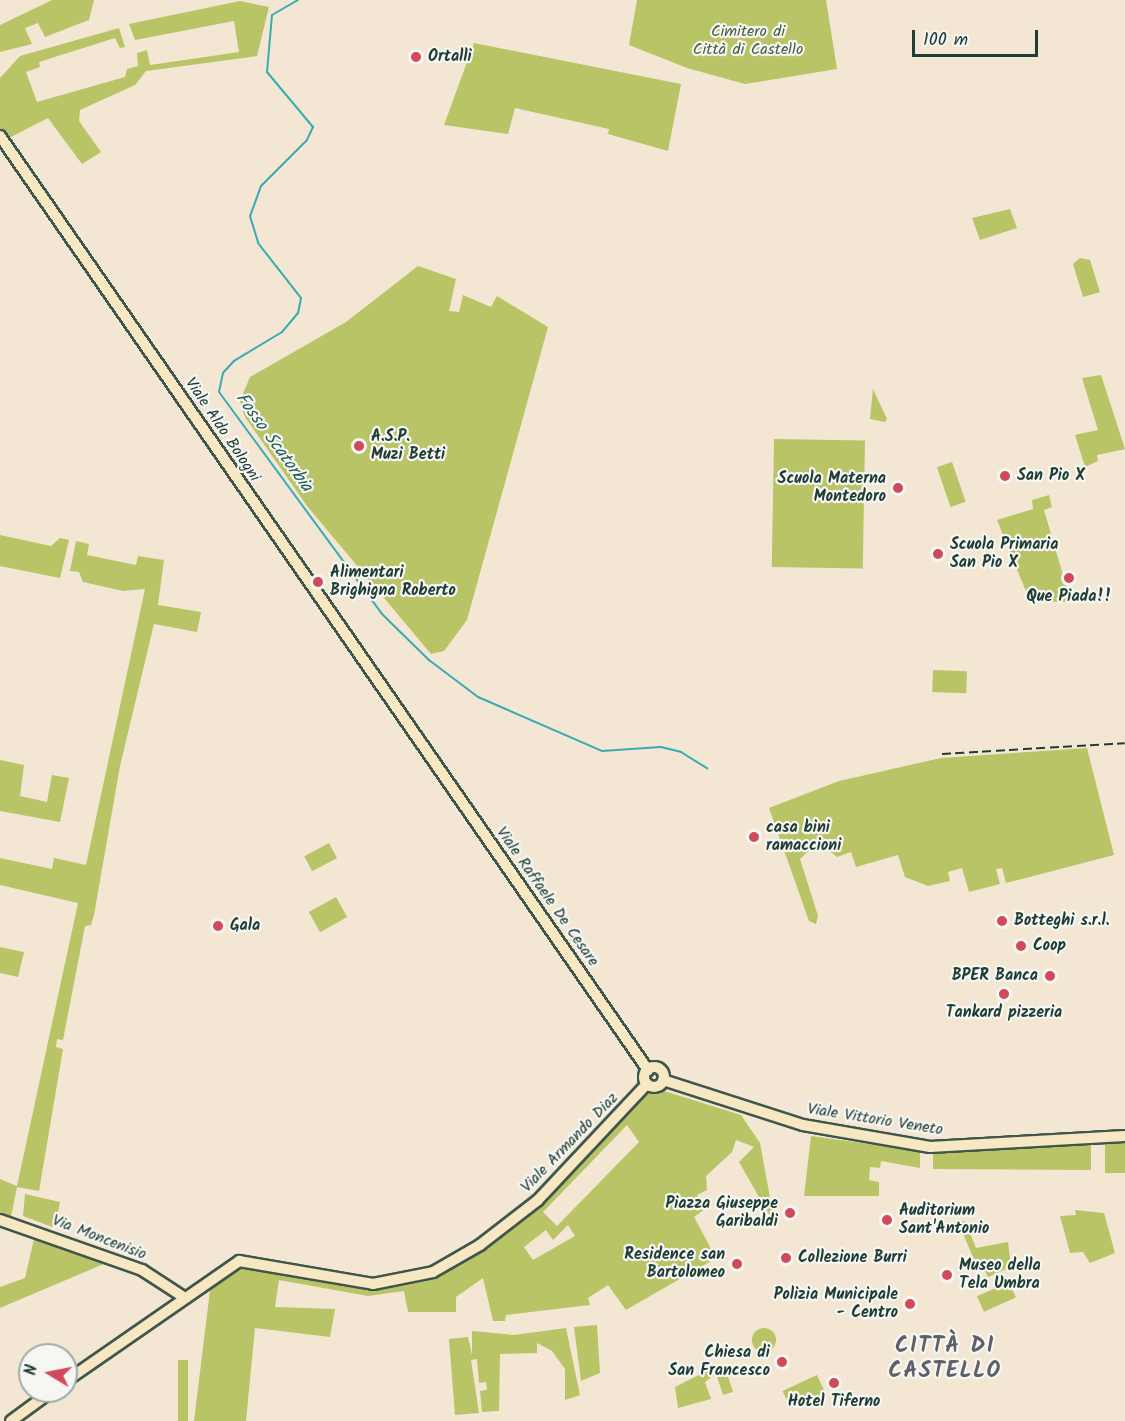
<!DOCTYPE html>
<meta charset="utf-8">
<style>
body{margin:0}
#map{position:relative;width:1125px;height:1421px;overflow:hidden;background:#f3e7d4;font-family:Kalam,sans-serif}
div>[style]{position:absolute}
[style*='--x']{left:calc(var(--x)*1px);top:calc(var(--y)*1px);width:calc(var(--w)*1px);rotate:calc(var(--a)*1deg)}
.green>*{inset:0;background:#b8c465;transform-origin:0 0}
.round{border-radius:50%}
.stream>*{height:2px;margin:-1px;padding:0 1px;transform-origin:1px;border-radius:1px;background:#39aab4}
.roads{filter:drop-shadow(2px 0 #3f564c) drop-shadow(-2px 0 #3f564c) drop-shadow(0 2px #3f564c) drop-shadow(0 -2px #3f564c)}
.secondary>*{height:10px;margin:-5px;padding:0 5px;transform-origin:5px;border-radius:5px;background:#f7e8c3}
.secondary>.ring{margin:-5px;padding:0;box-sizing:content-box;background:none;border:10px solid #f7e8c3;border-radius:50%}
.rail>*{height:2px;margin-top:-1px;transform-origin:0;background:repeating-linear-gradient(90deg,#1f3d34 0 9px,transparent 0 13.5px)}
.dots>*{width:16px;height:16px;translate:-50% -50%;box-sizing:border-box;border:3px solid #f6f6f2;border-radius:50%}
span{translate:-50% -50%;white-space:nowrap;text-align:center;line-height:1.15;-webkit-text-stroke:4.5px #f6f6f2;paint-order:stroke}
.park-label{font-size:16px;color:#455f40}
.poi-label{font-size:16px;color:#1f3d34;font-weight:700}
.left{translate:0 -50%;text-align:left}
.right{translate:-100% -50%;text-align:right}
.street-label{font-size:16px;color:#1f3d34}
.water-label{font-size:18px;color:#275e5a;font-style:italic}
.district-label{font-size:22px;color:#5d6066;font-weight:700;letter-spacing:1.5px}
.north{position:absolute;left:18px;top:1343px;width:60px;height:60px;box-sizing:border-box;background:#f6f6f2;border:2px solid #a0aca6;border-radius:50%;rotate:280deg;font-size:16px;font-weight:700;line-height:24px;text-align:center;color:#1f3d34}
.north::after{content:'';display:block;margin:auto;width:21px;height:27px;background:#d1495b;clip-path:polygon(50% 0,100% 100%,50% 72%,0 100%)}
.scale{position:absolute;left:912px;top:30px;width:126px;height:27px;box-sizing:border-box;border:3px solid #1f3d34;border-top:0;padding-left:8px;font-size:18px;line-height:21px;white-space:nowrap;color:#1f3d34;-webkit-text-stroke:4px #f6f6f2;paint-order:stroke}
</style>
<div id="map">
<div class="green">
<i style="clip-path:polygon(52px 0,94px 0,89px 20px,45px 37px,38px 23px,25px 28px,32px 44px,0 52px,0 25px)"></i>
<i style="clip-path:polygon(637px 0,826px 0,837px 69px,745px 84px,687px 68px,629px 45px)"></i>
<i style="clip-path:polygon(240px 1px,269px 7px,257px 56px,146px 71px,135px 85px,80px 110px,79px 121px,101px 152px,82px 164px,48px 118px,7px 139px,0 127px,0 78px,20px 56px,119px 28px,125px 47px,120px 48px,115px 38px,39px 62px,40px 67px,26px 72px,37px 102px,125px 77px,127px 69px,138px 66px,137px 53px,147px 50px,150px 65px,239px 52px,234px 21px,135px 40px,129px 24px)"></i>
<i style="clip-path:polygon(474px 43px,681px 84px,668px 151px,608px 134px,609px 129px,515px 108px,508px 134px,444px 125px)"></i>
<i style="clip-path:polygon(1010px 209px,1017px 228px,980px 240px,972px 218px)"></i>
<i style="clip-path:polygon(1080px 258px,1090px 260px,1100px 292px,1083px 297px,1073px 264px)"></i>
<i style="clip-path:polygon(418px 266px,456px 279px,449px 311px,459px 312px,463px 295px,491px 307px,497px 296px,548px 327px,467px 620px,444px 651px,431px 654px,307px 506px,245px 417px,240px 401px,250px 377px,346px 322px)"></i>
<i style="clip-path:polygon(1101px 375px,1125px 449px,1097px 455px,1098px 461px,1085px 467px,1075px 435px,1098px 430px,1082px 378px)"></i>
<i style="clip-path:polygon(873px 389px,887px 419px,885px 422px,870px 419px)"></i>
<i style="left:774px;top:439px;width:91px;height:128px;rotate:1deg"></i>
<i style="left:952px;top:462px;width:42px;height:16px;rotate:71deg"></i>
<i style="clip-path:polygon(1049px 495px,1052px 507px,1044px 510px,1071px 602px,1030px 601px,997px 520px,1033px 509px,1032px 500px)"></i>
<i style="clip-path:polygon(0 535px,51px 546px,60px 538px,69px 540px,60px 578px,0 566px)"></i>
<i style="clip-path:polygon(76px 541px,89px 544px,87px 555px,136px 565px,138px 556px,164px 560px,158px 605px,201px 612px,197px 632px,154px 624px,120px 766px,94px 915px,91px 925px,85px 926px,63px 1040px,57px 1039px,56px 1047px,63px 1049px,39px 1191px,17px 1187px,10px 1222px,0 1220px,0 1179px,17px 1186px,78px 903px,0 885px,0 858px,52px 869px,54px 858px,86px 865px,145px 589px,123px 591px,83px 582px,79px 572px,70px 571px)"></i>
<i style="left:933px;top:670px;width:34px;height:22px;rotate:2deg"></i>
<i style="clip-path:polygon(1087px 748px,1114px 855px,1006px 883px,1002px 868px,996px 869px,1000px 884px,969px 892px,962px 868px,948px 872px,950px 881px,928px 886px,905px 877px,898px 855px,856px 867px,851px 852px,837px 857px,827px 849px,809px 850px,800px 859px,818px 916px,816px 924px,809px 921px,769px 808px,839px 781px,941px 758px)"></i>
<i style="clip-path:polygon(0 760px,24px 765px,20px 796px,47px 802px,52px 775px,69px 778px,60px 822px,0 811px)"></i>
<i style="left:329px;top:843px;width:17px;height:28px;rotate:62deg"></i>
<i style="left:336px;top:897px;width:23px;height:31px;rotate:61deg"></i>
<i style="clip-path:polygon(0 947px,24px 952px,18px 977px,0 973px)"></i>
<i style="clip-path:polygon(evenodd,661px 1090px,741px 1115px,760px 1143px,775px 1225px,739px 1162px,754px 1147px,736px 1140px,732px 1152px,706px 1176px,707px 1190px,697px 1195px,705px 1209px,694px 1217px,716px 1258px,626px 1310px,608px 1285px,588px 1298px,590px 1305px,506px 1315px,505px 1321px,493px 1321px,483px 1278px,456px 1297px,456px 1312px,408px 1312px,404px 1291px,368px 1296px,279px 1280px,275px 1307px,335px 1309px,330px 1337px,255px 1328px,246px 1421px,194px 1421px,211px 1282px,236px 1266px,255px 1265px,370px 1287px,434px 1277px,541px 1203px,643px 1096px,661px 1090px,627px 1125px,639px 1142px,557px 1226px,543px 1212px,627px 1125px,661px 1090px,568px 1225px,575px 1236px,533px 1260px,524px 1247px,546px 1230px,553px 1240px,568px 1225px)"></i>
<i style="clip-path:polygon(811px 1136px,920px 1151px,920px 1168px,881px 1161px,880px 1168px,870px 1167px,869px 1180px,879px 1182px,879px 1196px,804px 1196px)"></i>
<i style="left:1125px;top:1143px;width:30px;height:20px;rotate:90deg"></i>
<i style="clip-path:polygon(1091px 1144px,1091px 1170px,933px 1169px,933px 1152px)"></i>
<i style="clip-path:polygon(25px 1194px,60px 1202px,55px 1228px,23px 1216px)"></i>
<i style="clip-path:polygon(1075px 1210px,1104px 1213px,1115px 1253px,1090px 1263px,1083px 1252px,1070px 1253px,1060px 1216px,1076px 1215px)"></i>
<i style="clip-path:polygon(965px 1221px,976px 1248px,1008px 1242px,1011px 1267px,988px 1277px,984px 1269px,979px 1271px,958px 1222px)"></i>
<i style="clip-path:polygon(34px 1239px,106px 1263px,0 1308px,0 1287px,25px 1278px)"></i>
<i style="left:1009px;top:1282px;width:17px;height:35px;rotate:66deg"></i>
<i style="clip-path:polygon(597px 1325px,600px 1373px,581px 1381px,574px 1327px)"></i>
<i style="clip-path:polygon(566px 1328px,580px 1395px,565px 1400px,565px 1369px,552px 1351px,537px 1343px,537px 1353px,500px 1354px,499px 1411px,482px 1412px,480px 1391px,487px 1390px,486px 1382px,479px 1383px,477px 1359px,471px 1360px,479px 1413px,455px 1415px,449px 1339px,468px 1337px,472px 1355px,472px 1331px,514px 1335px)"></i>
<i class="round" style="left:752px;top:1328px;width:24px;height:24px"></i>
<i style="left:178px;top:1360px;width:10px;height:61px"></i>
<i style="clip-path:polygon(717px 1366px,720px 1372px,726px 1370px,733px 1392px,723px 1395px,716px 1374px,705px 1382px,711px 1399px,678px 1408px,675px 1387px)"></i>
<i style="left:817px;top:1375px;width:19px;height:38px;rotate:65deg"></i>
</div>
<div class="stream">
<i style="--x:298;--y:0;--w:30;--a:150"></i>
<i style="--x:272;--y:15;--w:57;--a:95"></i>
<i style="--x:267;--y:72;--w:72;--a:50.1"></i>
<i style="--x:313;--y:127;--w:14;--a:115"></i>
<i style="--x:307;--y:140;--w:65;--a:135"></i>
<i style="--x:261;--y:186;--w:32;--a:110"></i>
<i style="--x:250;--y:216;--w:28;--a:73"></i>
<i style="--x:258;--y:243;--w:70;--a:52"></i>
<i style="--x:301;--y:298;--w:15;--a:101"></i>
<i style="--x:298;--y:313;--w:25;--a:130"></i>
<i style="--x:282;--y:332;--w:56;--a:148.9"></i>
<i style="--x:234;--y:361;--w:16;--a:133"></i>
<i style="--x:223;--y:373;--w:19;--a:102"></i>
<i style="--x:219;--y:392;--w:275;--a:53.7"></i>
<i style="--x:382;--y:614;--w:66;--a:44.4"></i>
<i style="--x:429;--y:660;--w:61;--a:37.1"></i>
<i style="--x:478;--y:697;--w:135;--a:23.5"></i>
<i style="--x:602;--y:751;--w:59;--a:-3.9"></i>
<i style="--x:661;--y:747;--w:21;--a:14"></i>
<i style="--x:681;--y:752;--w:31;--a:32"></i>
</div>
<div class="roads">
<div class="secondary">
<i style="--x:0;--y:136;--w:1137;--a:55.25"></i>
<i class="ring" style="left:644px;top:1067px;width:10px;height:10px"></i>
<i style="--x:663;--y:1080;--w:147;--a:17.8"></i>
<i style="--x:803;--y:1125;--w:129;--a:9.8"></i>
<i style="--x:930;--y:1147;--w:195;--a:-3.2"></i>
<i style="--x:0;--y:1220;--w:151;--a:19.4"></i>
<i style="--x:142;--y:1270;--w:48;--a:33"></i>
<i style="--x:66;--y:1381;--w:211;--a:-34.7"></i>
<i style="--x:239;--y:1261;--w:136;--a:9.7"></i>
<i style="--x:373;--y:1284;--w:61;--a:-11.3"></i>
<i style="--x:433;--y:1272;--w:54;--a:-29.9"></i>
<i style="--x:480;--y:1245;--w:73;--a:-37.8"></i>
<i style="--x:538;--y:1200;--w:159;--a:-46.8"></i>
<i style="--x:11;--y:1421;--w:51;--a:-36.2"></i>
</div>
</div>
<div class="rail">
<i style="--x:942;--y:754;--w:183;--a:-3.4"></i>
</div>
<div class="dots">
<i style="left:416px;top:57px;background:#d1495b"></i>
<i style="left:359px;top:446px;background:#d1495b"></i>
<i style="left:1005px;top:476px;background:#d1495b"></i>
<i style="left:898px;top:488px;background:#d1495b"></i>
<i style="left:938px;top:554px;background:#d1495b"></i>
<i style="left:1069px;top:578px;background:#d1495b"></i>
<i style="left:318px;top:582px;background:#d1495b"></i>
<i style="left:754px;top:837px;background:#d1495b"></i>
<i style="left:1002px;top:921px;background:#d1495b"></i>
<i style="left:218px;top:926px;background:#d1495b"></i>
<i style="left:1021px;top:946px;background:#d1495b"></i>
<i style="left:1050px;top:976px;background:#d1495b"></i>
<i style="left:1004px;top:994px;background:#d1495b"></i>
<i style="left:790px;top:1213px;background:#d1495b"></i>
<i style="left:887px;top:1220px;background:#d1495b"></i>
<i style="left:786px;top:1258px;background:#d1495b"></i>
<i style="left:737px;top:1264px;background:#d1495b"></i>
<i style="left:947px;top:1275px;background:#d1495b"></i>
<i style="left:910px;top:1304px;background:#d1495b"></i>
<i style="left:782px;top:1362px;background:#d1495b"></i>
<i style="left:834px;top:1383px;background:#d1495b"></i>
</div>
<div class="park-label">
<span style="left:748px;top:41px">Cimitero di<br>Città di Castello</span>
</div>
<div class="poi-label">
<span class="left" style="left:428px;top:57px">Ortalli</span>
<span class="left" style="left:371px;top:446px">A.S.P.<br>Muzi Betti</span>
<span class="left" style="left:1017px;top:476px">San Pio X</span>
<span class="right" style="left:886px;top:488px">Scuola Materna<br>Montedoro</span>
<span class="left" style="left:950px;top:554px">Scuola Primaria<br>San Pio X</span>
<span class="left" style="left:330px;top:582px">Alimentari<br>Brighigna Roberto</span>
<span style="left:1069px;top:597px">Que Piada!!</span>
<span class="left" style="left:766px;top:837px">casa bini<br>ramaccioni</span>
<span class="left" style="left:1014px;top:921px">Botteghi s.r.l.</span>
<span class="left" style="left:230px;top:926px">Gala</span>
<span class="left" style="left:1033px;top:946px">Coop</span>
<span class="right" style="left:1038px;top:976px">BPER Banca</span>
<span style="left:1004px;top:1013px">Tankard pizzeria</span>
<span class="right" style="left:778px;top:1213px">Piazza Giuseppe<br>Garibaldi</span>
<span class="left" style="left:899px;top:1220px">Auditorium<br>Sant'Antonio</span>
<span class="right" style="left:725px;top:1264px">Residence san<br>Bartolomeo</span>
<span class="left" style="left:798px;top:1258px">Collezione Burri</span>
<span class="left" style="left:959px;top:1275px">Museo della<br>Tela Umbra</span>
<span class="right" style="left:898px;top:1304px">Polizia Municipale<br>- Centro</span>
<span class="right" style="left:770px;top:1362px">Chiesa di<br>San Francesco</span>
<span style="left:834px;top:1402px">Hotel Tiferno</span>
</div>
<div class="street-label">
<span style="left:222px;top:430px;rotate:56deg">Viale Aldo Bologni</span>
<span style="left:547px;top:897px;rotate:55deg">Viale Raffaele De Cesare</span>
<span style="left:875px;top:1120px;rotate:9deg">Viale Vittorio Veneto</span>
<span style="left:570px;top:1143px;rotate:-46deg">Viale Armando Diaz</span>
<span style="left:99px;top:1238px;rotate:21deg">Via Moncenisio</span>
</div>
<div class="water-label">
<span style="left:273px;top:443px;rotate:54deg">Fosso Scatorbia</span>
</div>
<div class="district-label">
<span style="left:945px;top:1359px">CITTÀ DI<br>CASTELLO</span>
</div>
<div class="north">N</div>
<div class="scale">100 m</div>
</div>
